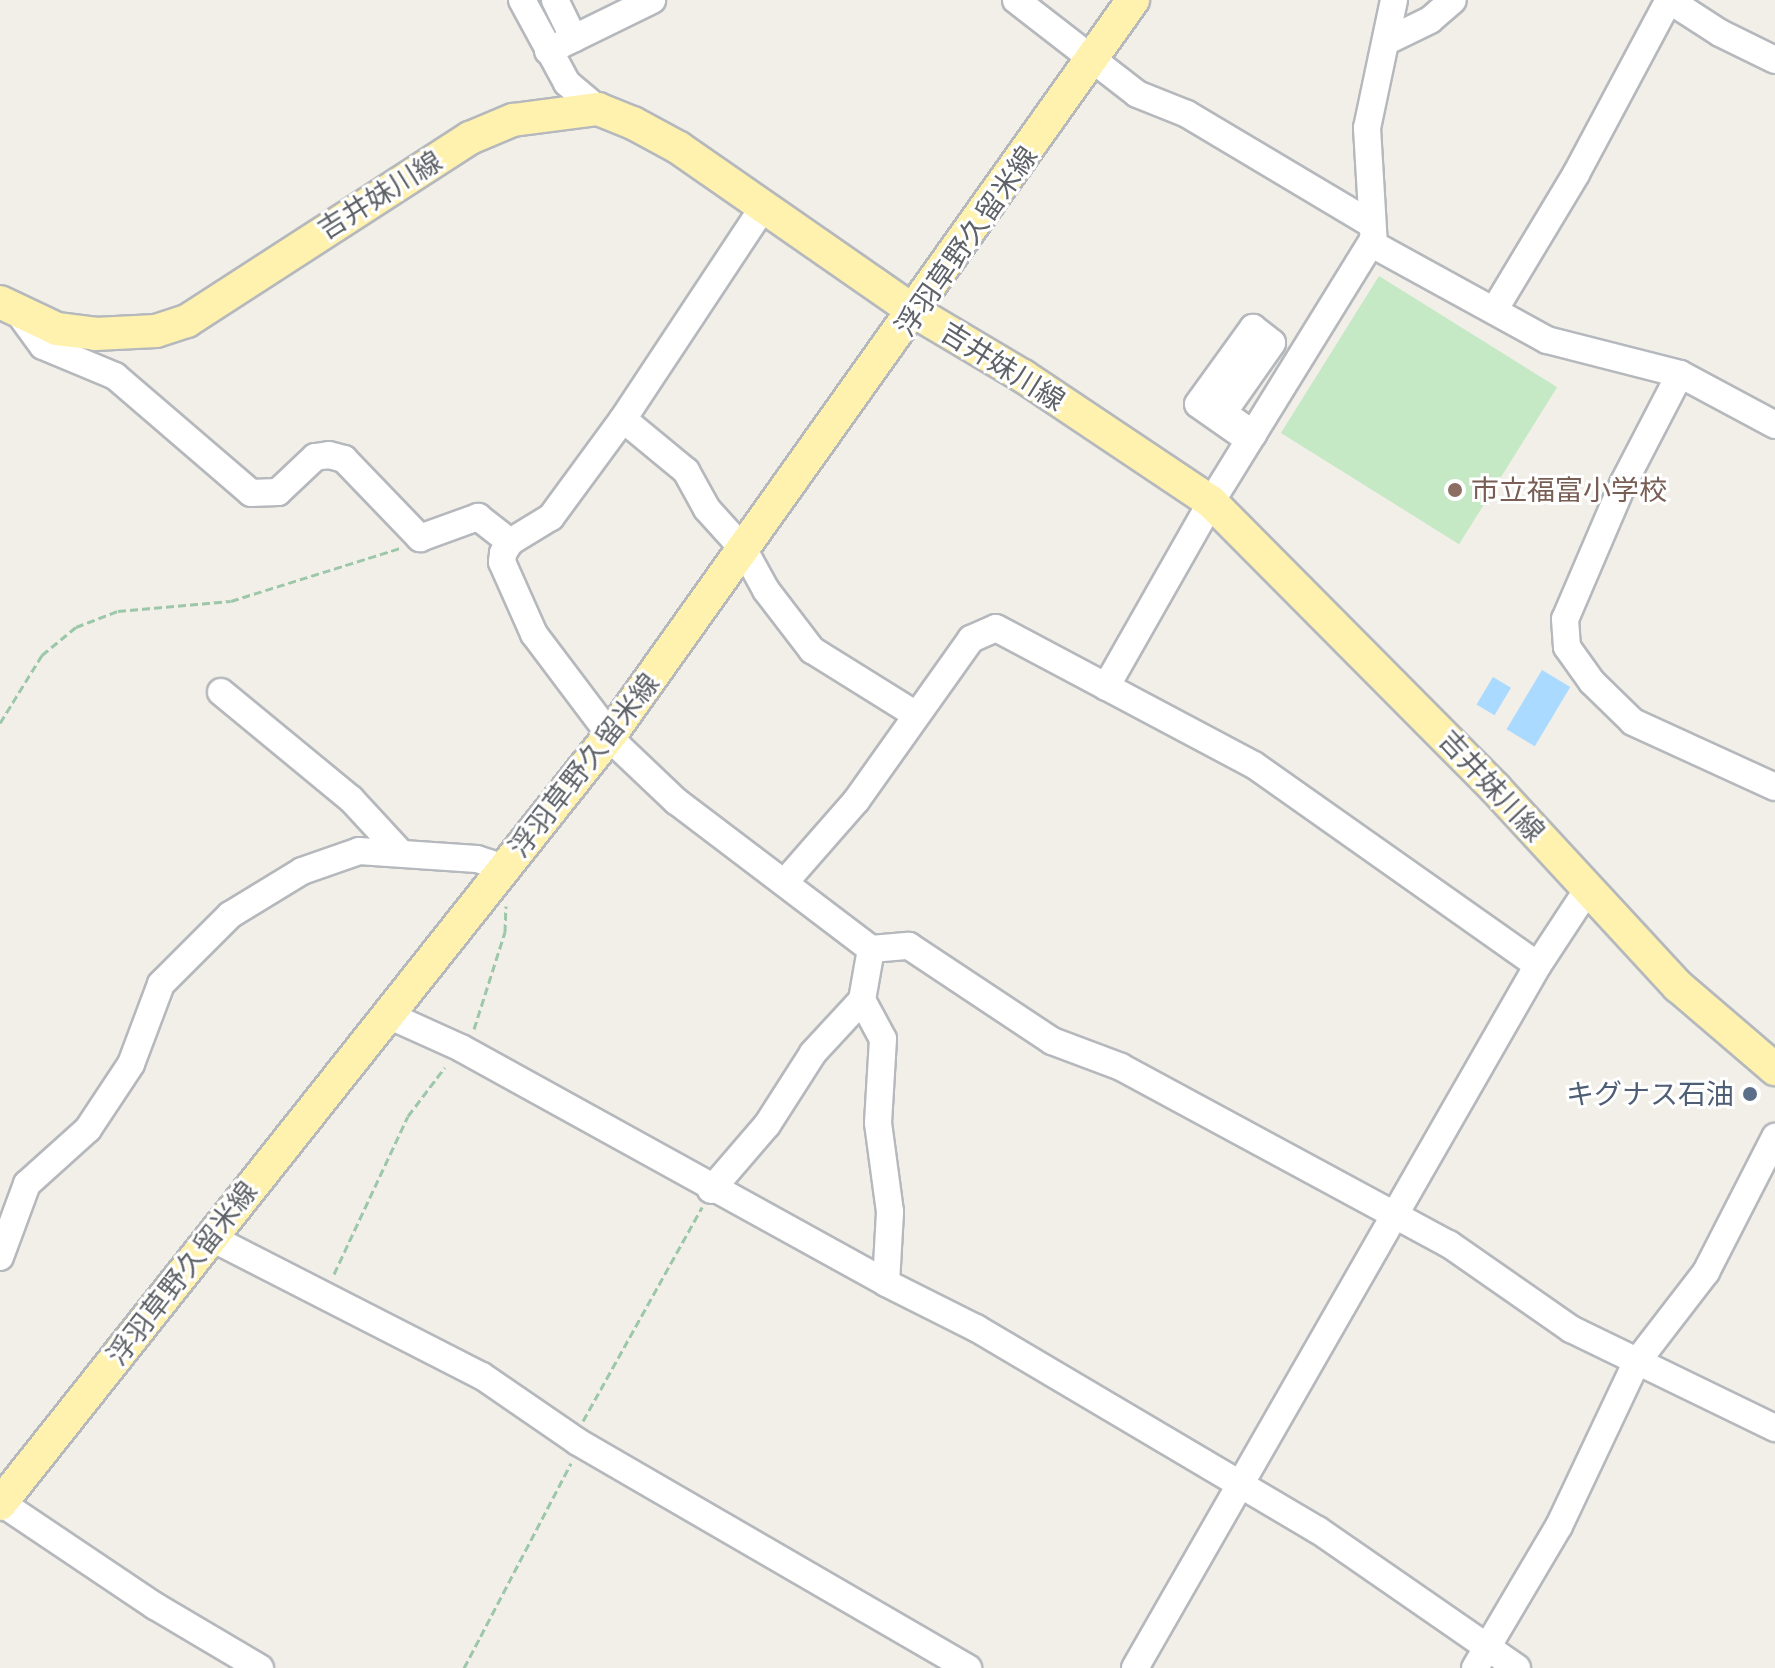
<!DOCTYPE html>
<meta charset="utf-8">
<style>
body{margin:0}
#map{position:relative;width:1775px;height:1668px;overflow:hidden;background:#f1efe8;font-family:Cabin,"Noto Sans JP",sans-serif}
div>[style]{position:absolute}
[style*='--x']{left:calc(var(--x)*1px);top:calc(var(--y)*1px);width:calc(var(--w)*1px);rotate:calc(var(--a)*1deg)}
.green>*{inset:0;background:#c5e8c5;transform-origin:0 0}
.water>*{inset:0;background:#aadaff;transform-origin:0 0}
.path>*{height:3px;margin-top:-1.5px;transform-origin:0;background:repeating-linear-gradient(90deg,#9cc7a9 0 8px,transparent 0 12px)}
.roads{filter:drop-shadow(2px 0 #b5b8bc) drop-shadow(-2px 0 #b5b8bc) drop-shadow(0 2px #b5b8bc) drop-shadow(0 -2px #b5b8bc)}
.minor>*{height:26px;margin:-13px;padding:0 13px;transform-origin:13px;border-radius:13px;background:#fff}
.major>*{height:32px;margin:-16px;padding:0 16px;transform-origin:16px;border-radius:16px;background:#fff2af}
.dots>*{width:22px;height:22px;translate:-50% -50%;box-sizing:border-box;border:4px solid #fff;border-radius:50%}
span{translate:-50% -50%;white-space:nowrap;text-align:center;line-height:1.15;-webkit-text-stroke:6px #fff;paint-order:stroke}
.street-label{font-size:28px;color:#5f6368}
.education-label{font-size:28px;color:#785e54}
.left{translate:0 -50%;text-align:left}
.service-label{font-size:28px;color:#4e5e75}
.right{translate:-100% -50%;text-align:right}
</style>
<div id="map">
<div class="green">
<i style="left:1379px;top:276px;width:210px;height:185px;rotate:32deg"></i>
</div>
<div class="water">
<i style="left:1542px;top:670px;width:33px;height:69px;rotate:31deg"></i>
<i style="left:1493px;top:677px;width:21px;height:32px;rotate:31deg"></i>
</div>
<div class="path">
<i style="--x:0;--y:723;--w:80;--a:-58.3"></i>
<i style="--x:42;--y:655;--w:44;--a:-39.5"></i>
<i style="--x:76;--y:627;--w:45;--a:-20.9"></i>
<i style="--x:118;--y:611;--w:113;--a:-5.1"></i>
<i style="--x:231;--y:601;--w:177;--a:-17.4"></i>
<i style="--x:474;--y:1029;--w:102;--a:-72.3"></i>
<i style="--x:505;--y:932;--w:26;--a:-88"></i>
<i style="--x:334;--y:1274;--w:174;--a:-64.9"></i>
<i style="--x:408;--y:1116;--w:61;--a:-52.9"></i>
<i style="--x:583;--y:1421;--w:245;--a:-60.9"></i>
<i style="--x:464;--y:1668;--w:231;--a:-62.4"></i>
</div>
<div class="roads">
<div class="minor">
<i style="--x:522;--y:0;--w:94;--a:61.5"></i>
<i style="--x:567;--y:83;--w:40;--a:40"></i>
<i style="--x:555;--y:0;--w:43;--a:64"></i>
<i style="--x:1016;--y:0;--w:153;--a:37.8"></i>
<i style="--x:1137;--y:94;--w:54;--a:21.8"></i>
<i style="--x:1187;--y:114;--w:213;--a:30.8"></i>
<i style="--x:1394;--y:0;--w:131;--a:101.9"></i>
<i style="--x:1367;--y:128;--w:117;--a:86.6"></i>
<i style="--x:1374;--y:245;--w:197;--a:28.8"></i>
<i style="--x:1547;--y:340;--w:137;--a:14.3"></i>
<i style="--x:1680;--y:374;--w:108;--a:28.2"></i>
<i style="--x:1387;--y:41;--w:48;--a:-26"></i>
<i style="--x:1430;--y:20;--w:30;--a:-41"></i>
<i style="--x:548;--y:51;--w:116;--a:-26.1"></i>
<i style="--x:764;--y:206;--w:255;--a:123.5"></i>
<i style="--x:623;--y:419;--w:122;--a:126.3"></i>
<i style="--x:551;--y:517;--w:48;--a:148.6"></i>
<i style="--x:510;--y:542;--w:13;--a:122"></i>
<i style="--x:503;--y:553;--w:9;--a:96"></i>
<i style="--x:502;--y:562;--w:79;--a:66"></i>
<i style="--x:534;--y:634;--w:141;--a:53"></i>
<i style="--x:619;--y:747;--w:79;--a:43.5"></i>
<i style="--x:676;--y:801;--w:245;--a:37.2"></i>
<i style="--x:871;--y:949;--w:52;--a:100"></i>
<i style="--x:862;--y:1000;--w:44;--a:61.7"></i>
<i style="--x:883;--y:1039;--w:84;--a:93.4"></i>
<i style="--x:878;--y:1123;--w:90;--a:82.3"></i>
<i style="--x:890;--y:1212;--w:71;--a:93.2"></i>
<i style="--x:886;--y:1283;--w:101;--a:26.6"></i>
<i style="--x:976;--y:1328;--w:397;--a:30.6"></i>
<i style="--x:1318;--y:1530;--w:242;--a:34.7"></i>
<i style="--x:1495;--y:309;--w:157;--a:-59"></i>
<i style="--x:1576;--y:174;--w:197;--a:-61.9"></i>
<i style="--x:1669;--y:0;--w:61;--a:32.9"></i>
<i style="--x:1720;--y:33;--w:61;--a:26.1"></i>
<i style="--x:21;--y:316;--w:37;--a:54"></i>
<i style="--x:43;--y:346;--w:78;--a:22.6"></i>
<i style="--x:115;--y:376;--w:179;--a:40.7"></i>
<i style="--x:251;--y:493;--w:27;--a:-2"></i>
<i style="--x:278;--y:492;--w:51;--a:-43.4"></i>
<i style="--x:315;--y:457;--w:14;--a:-8"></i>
<i style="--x:329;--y:455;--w:16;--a:15"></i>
<i style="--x:344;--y:459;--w:110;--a:46.1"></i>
<i style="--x:420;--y:538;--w:62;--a:-19.9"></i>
<i style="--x:478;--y:517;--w:41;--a:38"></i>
<i style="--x:1680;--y:374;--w:124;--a:117.4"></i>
<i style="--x:1623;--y:484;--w:147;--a:113.2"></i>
<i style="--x:1565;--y:619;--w:28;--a:86"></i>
<i style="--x:1567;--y:647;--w:43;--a:54.5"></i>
<i style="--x:1592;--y:682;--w:57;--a:44.3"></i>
<i style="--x:1633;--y:722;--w:156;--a:24.6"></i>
<i style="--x:623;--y:419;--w:82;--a:39.5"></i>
<i style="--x:686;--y:471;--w:43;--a:61.1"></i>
<i style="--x:707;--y:509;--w:55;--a:47.9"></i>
<i style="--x:744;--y:550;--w:46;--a:61.2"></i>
<i style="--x:766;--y:590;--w:76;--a:52.5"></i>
<i style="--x:812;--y:650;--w:121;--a:31.9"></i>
<i style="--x:1249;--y:440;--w:62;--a:-144.8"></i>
<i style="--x:1198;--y:404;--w:94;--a:-54.1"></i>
<i style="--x:1253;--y:328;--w:24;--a:38"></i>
<i style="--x:1272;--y:343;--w:85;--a:125"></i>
<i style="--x:1223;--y:413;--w:37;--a:35"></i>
<i style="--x:1106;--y:687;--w:213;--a:-60.4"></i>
<i style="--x:1211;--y:502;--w:307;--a:-58.3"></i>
<i style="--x:221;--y:692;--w:168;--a:39.5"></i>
<i style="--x:351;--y:799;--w:71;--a:47.3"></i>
<i style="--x:785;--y:882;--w:108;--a:-48.8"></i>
<i style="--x:856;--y:801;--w:199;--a:-54.6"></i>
<i style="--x:971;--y:639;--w:27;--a:-24"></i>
<i style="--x:996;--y:628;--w:292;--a:28"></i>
<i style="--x:1254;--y:765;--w:347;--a:35.2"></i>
<i style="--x:1538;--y:965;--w:91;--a:-56.7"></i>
<i style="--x:871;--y:949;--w:38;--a:-5"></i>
<i style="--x:909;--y:946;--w:172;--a:33.6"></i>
<i style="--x:1052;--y:1041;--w:74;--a:20.6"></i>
<i style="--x:1121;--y:1067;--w:373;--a:28.4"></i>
<i style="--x:1449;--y:1244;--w:149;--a:34.9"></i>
<i style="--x:1571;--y:1329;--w:227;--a:25.9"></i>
<i style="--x:388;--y:1015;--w:80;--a:24.3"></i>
<i style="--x:461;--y:1048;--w:486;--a:28.9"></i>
<i style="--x:711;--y:1190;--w:86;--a:-49.3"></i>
<i style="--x:767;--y:1125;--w:85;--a:-57.4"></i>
<i style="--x:813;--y:1053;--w:72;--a:-47.2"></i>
<i style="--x:210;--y:1237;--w:305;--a:27.1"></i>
<i style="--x:482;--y:1376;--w:116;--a:34.5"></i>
<i style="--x:578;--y:1442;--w:451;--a:30.1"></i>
<i style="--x:0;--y:1257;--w:78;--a:-69.7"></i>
<i style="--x:27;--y:1184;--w:82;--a:-42"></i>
<i style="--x:88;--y:1129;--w:78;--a:-56.5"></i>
<i style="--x:131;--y:1064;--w:85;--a:-69.4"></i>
<i style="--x:161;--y:984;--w:98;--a:-45"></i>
<i style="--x:230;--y:915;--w:84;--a:-31.4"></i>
<i style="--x:302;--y:871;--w:60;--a:-19.3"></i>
<i style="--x:359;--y:851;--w:118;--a:3.9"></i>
<i style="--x:477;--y:859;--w:28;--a:18"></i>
<i style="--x:0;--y:1502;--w:187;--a:33.9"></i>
<i style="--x:155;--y:1606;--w:122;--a:30.6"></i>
<i style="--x:1135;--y:1668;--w:810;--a:-60.18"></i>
<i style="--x:1475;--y:1668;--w:165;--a:-59.4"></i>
<i style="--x:1559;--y:1526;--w:180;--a:-64.7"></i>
<i style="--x:1636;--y:1363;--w:115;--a:-52.4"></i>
<i style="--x:1706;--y:1272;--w:152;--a:-62.9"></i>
</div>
<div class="major">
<i style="--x:0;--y:302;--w:63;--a:25.3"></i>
<i style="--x:57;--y:329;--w:38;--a:7"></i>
<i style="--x:95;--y:334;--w:61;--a:-2.8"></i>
<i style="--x:156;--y:331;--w:33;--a:-18"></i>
<i style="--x:187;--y:321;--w:337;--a:-32.9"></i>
<i style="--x:470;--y:138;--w:47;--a:-22.7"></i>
<i style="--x:513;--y:120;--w:86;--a:-7.4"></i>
<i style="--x:598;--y:109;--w:38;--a:22"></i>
<i style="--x:633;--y:123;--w:52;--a:28.5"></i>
<i style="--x:679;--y:148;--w:287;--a:34.8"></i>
<i style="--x:915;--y:312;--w:126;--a:30.7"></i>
<i style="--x:1023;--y:376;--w:226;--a:33.8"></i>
<i style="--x:1211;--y:502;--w:403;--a:45.2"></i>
<i style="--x:1495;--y:788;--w:270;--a:47.3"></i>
<i style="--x:1678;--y:986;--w:128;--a:40.6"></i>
<i style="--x:0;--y:1504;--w:983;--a:-51.57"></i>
<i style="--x:611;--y:734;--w:901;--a:-54.58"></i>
</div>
</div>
<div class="dots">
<i style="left:1455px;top:490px;background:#8d6e63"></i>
<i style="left:1750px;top:1094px;background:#5c6f8a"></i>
</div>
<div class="street-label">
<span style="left:380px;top:195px;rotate:-32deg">吉井妹川線</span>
<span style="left:966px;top:241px;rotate:-55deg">浮羽草野久留米線</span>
<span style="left:1003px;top:366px;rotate:32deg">吉井妹川線</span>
<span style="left:584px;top:765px;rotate:-52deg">浮羽草野久留米線</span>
<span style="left:1492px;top:786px;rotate:47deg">吉井妹川線</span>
<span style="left:182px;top:1273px;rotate:-52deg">浮羽草野久留米線</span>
</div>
<div class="education-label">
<span class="left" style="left:1471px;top:490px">市立福富小学校</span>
</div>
<div class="service-label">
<span class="right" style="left:1734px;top:1094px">キグナス石油</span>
</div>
</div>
